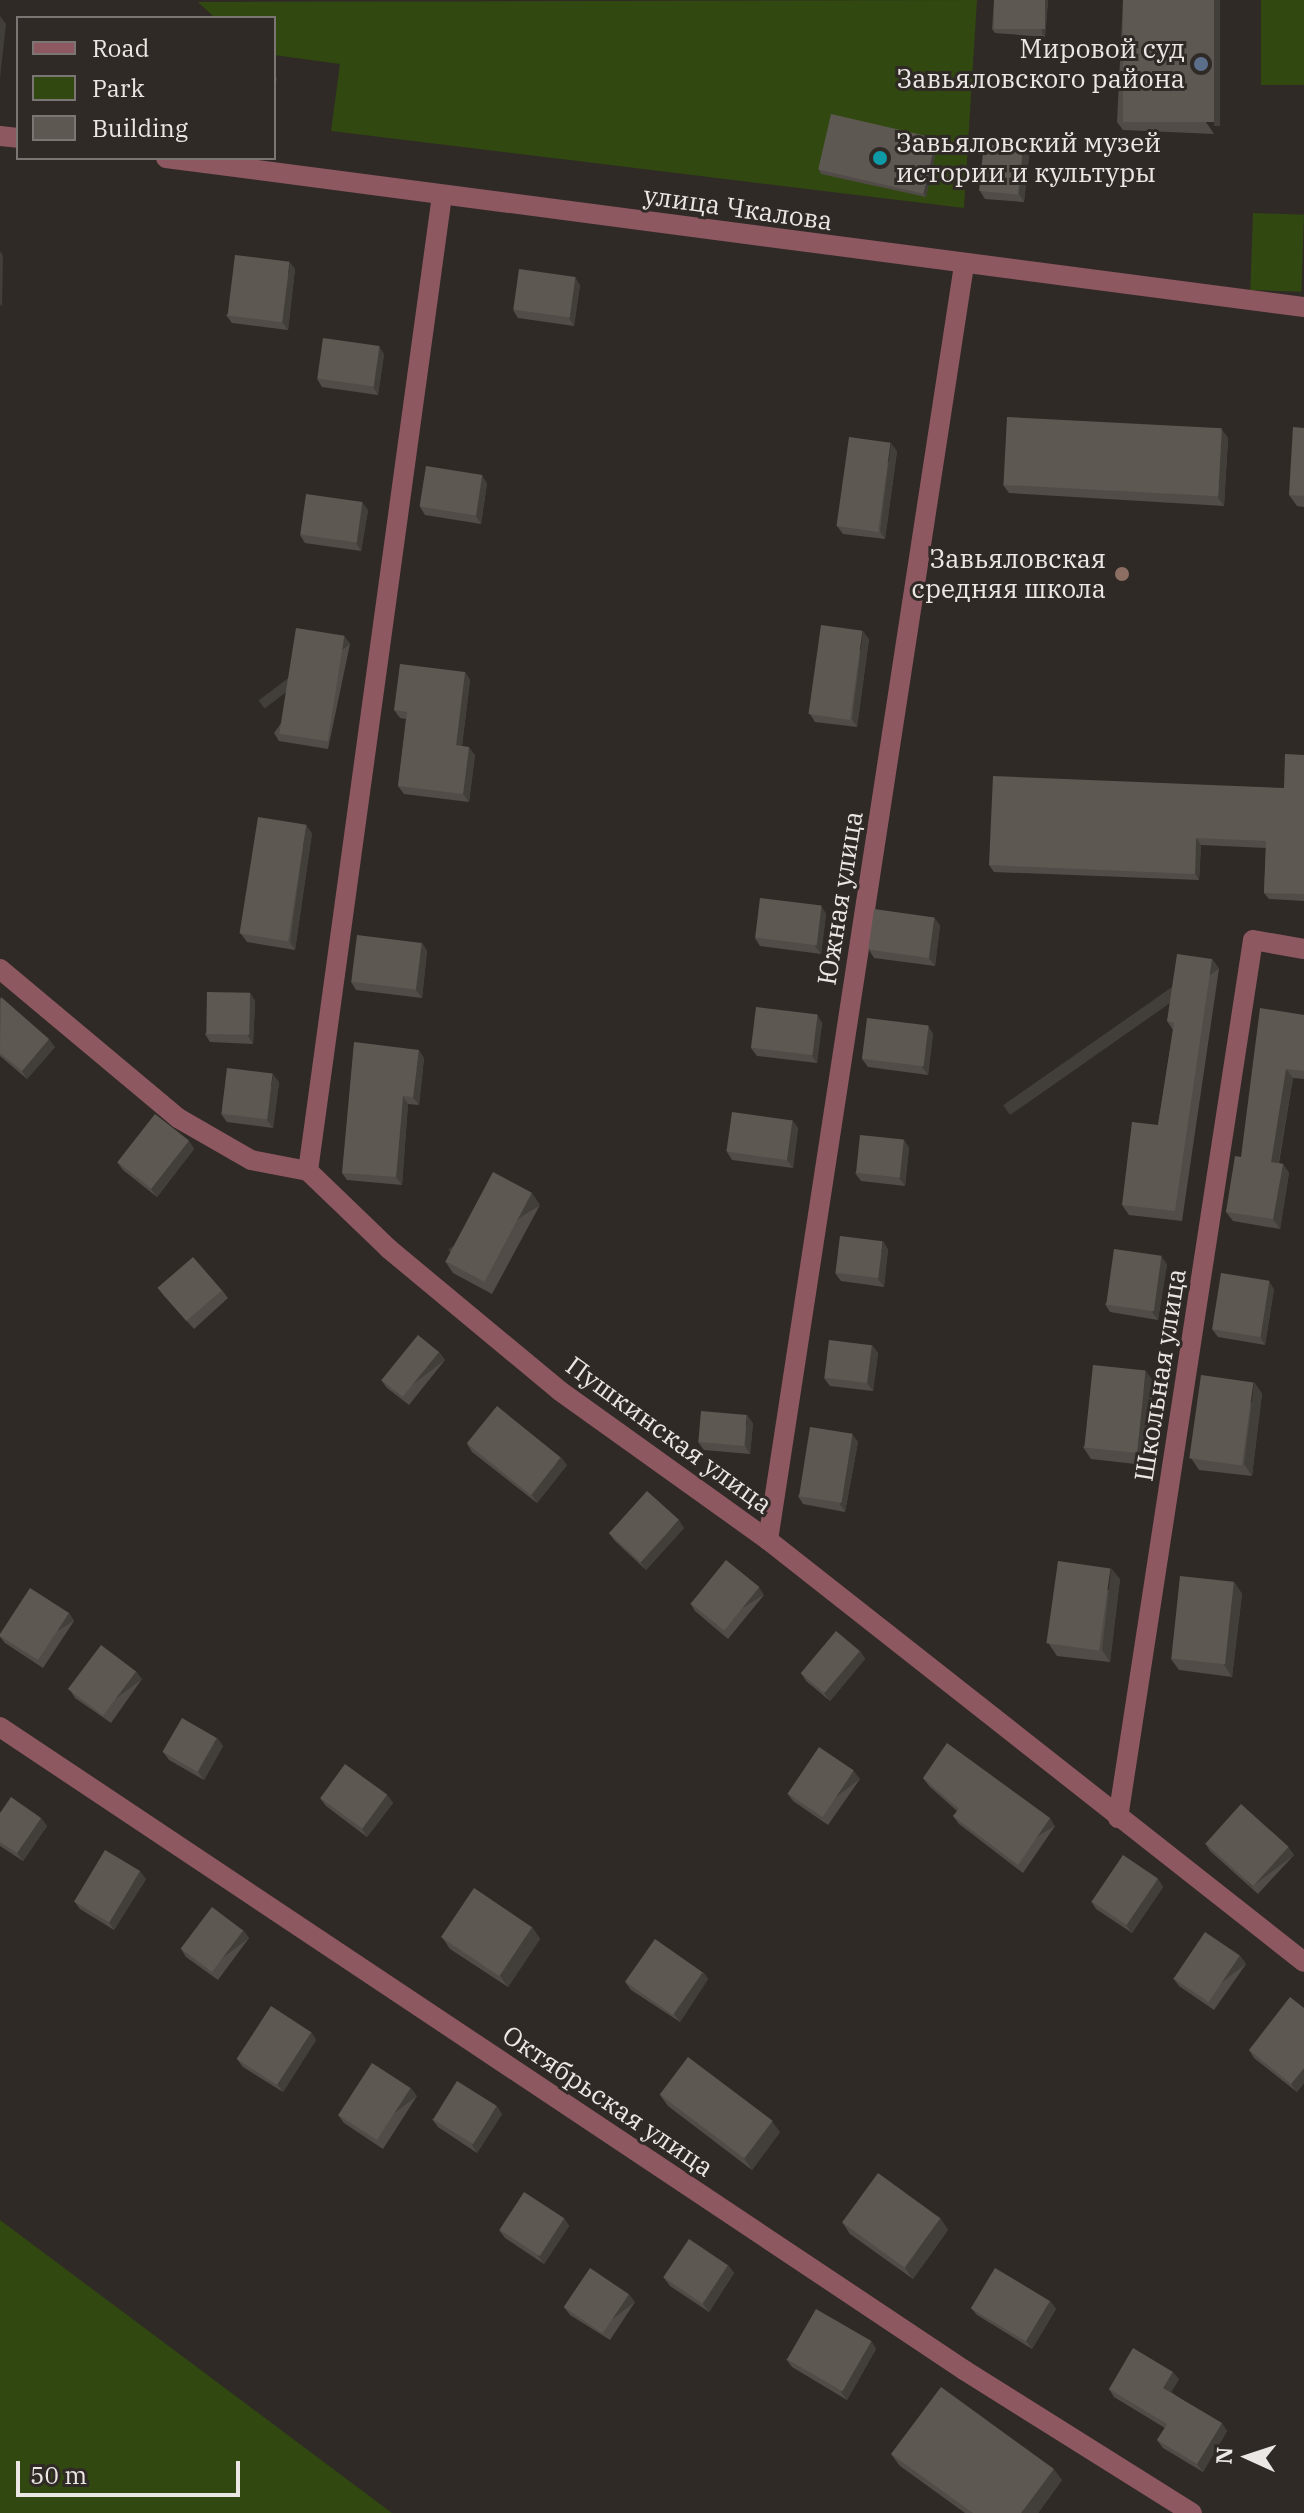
<!DOCTYPE html>
<meta charset="utf-8">
<style>
body{margin:0}
#map{position:relative;width:1304px;height:2513px;overflow:hidden;background:#302a27;font-family:"IBM Plex Serif",serif}
div>[style]{position:absolute}
[style*='--x']{left:calc(var(--x)*1px);top:calc(var(--y)*1px);width:calc(var(--w)*1px);rotate:calc(var(--a)*1deg)}
.green>*{inset:0;background:#314810;transform-origin:0 0}
.minor>*{height:20px;margin:-10px;padding:0 10px;transform-origin:10px;border-radius:10px;background:#8e5860}
.wall>*{inset:0;background:#514c47}
.shaded-wall>*{inset:0;background:#423e3a;transform-origin:0 0}
.building>*{inset:0;background:#5e5853;transform-origin:0 0}
.dots>*{width:22px;height:22px;translate:-50% -50%;box-sizing:border-box;border:4px solid #302a27;border-radius:50%}
span{translate:-50% -50%;white-space:nowrap;text-align:center;line-height:1.15;-webkit-text-stroke:6px #302a27;paint-order:stroke}
.poi-label{font-size:26px;color:#ebe7e5}
.right{translate:-100% -50%;text-align:right}
.left{translate:0 -50%;text-align:left}
.street-label{font-size:26px;color:#ebe7e5}
.legend{position:absolute;left:16px;top:16px;width:260px;height:144px;box-sizing:border-box;background:#302a27;border:2px solid #7b7673;margin:0;padding:10px 14px;list-style:none;font-size:24px;color:#ebe7e5}
.legend li{display:flex;align-items:center;gap:16px;height:40px}
.legend b{width:40px;border:2px solid #7b7673}
.north{position:absolute;left:1208px;top:2417px;width:80px;height:80px;-webkit-text-stroke:6px #302a27;paint-order:stroke;rotate:273deg;font-size:22px;font-weight:700;line-height:32px;text-align:center;color:#ebe7e5}
.north::after{content:'';display:block;margin:auto;width:28px;height:36px;background:#ebe7e5;clip-path:polygon(50% 0,100% 100%,50% 72%,0 100%)}
.scale{position:absolute;left:16px;top:2461px;width:224px;height:36px;box-sizing:border-box;border:4px solid #ebe7e5;border-top:0;padding-left:10px;font-size:24px;line-height:28px;white-space:nowrap;color:#ebe7e5;-webkit-text-stroke:6px #302a27;paint-order:stroke}
</style>
<div id="map">
<div class="green">
<i style="clip-path:polygon(977px 0,964px 208px,331px 131px,340px 64px,274px 55px,274px 18px,215px 18px,198px 2px)"></i>
<i style="left:1261px;top:0;width:43px;height:85px"></i>
<i style="left:1253px;top:213px;width:51px;height:77px;rotate:2deg"></i>
<i style="clip-path:polygon(0 2220px,392px 2513px,0 2513px)"></i>
</div>
<div class="minor">
<i style="--x:0;--y:136;--w:18;--a:6"></i>
<i style="--x:166;--y:158;--w:1148;--a:7.46"></i>
<i style="--x:0;--y:969;--w:232;--a:39.9"></i>
<i style="--x:178;--y:1118;--w:84;--a:29.9"></i>
<i style="--x:251;--y:1160;--w:58;--a:10.9"></i>
<i style="--x:308;--y:1171;--w:112;--a:43.9"></i>
<i style="--x:389;--y:1249;--w:222;--a:39.7"></i>
<i style="--x:560;--y:1391;--w:256;--a:35.6"></i>
<i style="--x:768;--y:1540;--w:682;--a:38.21"></i>
<i style="--x:308;--y:1171;--w:985;--a:-82.18"></i>
<i style="--x:768;--y:1540;--w:1290;--a:-81.26"></i>
<i style="--x:0;--y:1727;--w:1159;--a:33.7"></i>
<i style="--x:964;--y:2370;--w:269;--a:32.1"></i>
<i style="--x:1118;--y:1818;--w:888;--a:-81.26"></i>
<i style="--x:1253;--y:940;--w:52;--a:10"></i>
</div>
<div class="wall">
<i style="clip-path:polygon(994px 0,1048px 0,1045px 37px,995px 33px,992px 29px)"></i>
<i style="clip-path:polygon(1123px 0,1214px 134px,1123px 130px,1117px 122px)"></i>
<i style="clip-path:polygon(936px 138px,938px 142px,926px 197px,821px 174px,819px 170px)"></i>
<i style="clip-path:polygon(1023px 148px,1029px 156px,1024px 202px,985px 199px,980px 191px)"></i>
<i style="clip-path:polygon(295px 269px,288px 330px,232px 323px,226px 315px)"></i>
<i style="clip-path:polygon(580px 285px,574px 326px,518px 318px,513px 310px)"></i>
<i style="clip-path:polygon(384px 354px,378px 395px,322px 387px,317px 379px)"></i>
<i style="clip-path:polygon(1304px 428px,1304px 507px,1297px 506px,1289px 495px)"></i>
<i style="clip-path:polygon(1222px 430px,1228px 438px,1224px 506px,1009px 493px,1003px 485px)"></i>
<i style="clip-path:polygon(897px 451px,885px 539px,843px 534px,837px 526px)"></i>
<i style="clip-path:polygon(487px 483px,481px 524px,425px 515px,420px 507px)"></i>
<i style="clip-path:polygon(368px 510px,361px 551px,305px 543px,300px 535px)"></i>
<i style="clip-path:polygon(344px 636px,350px 644px,328px 749px,279px 741px,274px 733px)"></i>
<i style="clip-path:polygon(869px 639px,857px 727px,815px 722px,810px 714px)"></i>
<i style="clip-path:polygon(465px 672px,470px 680px,462px 746px,475px 755px,469px 802px,404px 794px,398px 786px,406px 719px,400px 718px,394px 710px)"></i>
<i style="clip-path:polygon(1304px 755px,1304px 901px,1269px 899px,1264px 893px,1266px 848px,1201px 845px,1199px 880px,994px 872px,989px 865px,1284px 788px)"></i>
<i style="clip-path:polygon(312px 833px,295px 950px,247px 942px,241px 934px)"></i>
<i style="clip-path:polygon(821px 906px,826px 914px,821px 954px,760px 946px,755px 938px)"></i>
<i style="clip-path:polygon(940px 925px,935px 966px,874px 958px,869px 950px)"></i>
<i style="clip-path:polygon(422px 943px,427px 951px,422px 998px,356px 990px,351px 982px)"></i>
<i style="clip-path:polygon(1212px 959px,1219px 969px,1182px 1221px,1129px 1215px,1122px 1205px,1158px 1125px,1173px 1030px,1167px 1021px)"></i>
<i style="clip-path:polygon(250px 993px,255px 1001px,253px 1044px,210px 1042px,205px 1034px)"></i>
<i style="clip-path:polygon(0 998px,55px 1047px,27px 1079px,0 1056px)"></i>
<i style="clip-path:polygon(817px 1015px,822px 1023px,817px 1063px,757px 1056px,751px 1048px)"></i>
<i style="clip-path:polygon(1304px 1015px,1304px 1079px,1293px 1078px,1279px 1163px,1283px 1164px,1289px 1173px,1280px 1229px,1233px 1221px,1226px 1212px,1241px 1157px)"></i>
<i style="clip-path:polygon(928px 1026px,933px 1034px,928px 1075px,868px 1067px,862px 1059px)"></i>
<i style="clip-path:polygon(424px 1058px,419px 1105px,408px 1104px,402px 1185px,347px 1180px,342px 1173px)"></i>
<i style="clip-path:polygon(279px 1082px,273px 1128px,227px 1122px,221px 1114px)"></i>
<i style="clip-path:polygon(792px 1120px,798px 1128px,793px 1168px,732px 1160px,727px 1152px)"></i>
<i style="clip-path:polygon(904px 1140px,909px 1148px,905px 1186px,861px 1181px,855px 1173px)"></i>
<i style="clip-path:polygon(189px 1141px,194px 1149px,157px 1197px,123px 1170px,117px 1162px)"></i>
<i style="clip-path:polygon(540px 1205px,492px 1294px,453px 1273px,445px 1261px)"></i>
<i style="clip-path:polygon(888px 1249px,884px 1287px,841px 1281px,835px 1273px)"></i>
<i style="clip-path:polygon(1167px 1264px,1158px 1320px,1110px 1312px,1105px 1304px)"></i>
<i style="clip-path:polygon(158px 1288px,222px 1290px,228px 1298px,194px 1329px,164px 1296px)"></i>
<i style="clip-path:polygon(1274px 1289px,1265px 1345px,1218px 1337px,1212px 1329px)"></i>
<i style="clip-path:polygon(872px 1345px,878px 1353px,873px 1391px,830px 1386px,824px 1378px)"></i>
<i style="clip-path:polygon(439px 1352px,445px 1360px,409px 1405px,387px 1388px,381px 1380px)"></i>
<i style="clip-path:polygon(1154px 1382px,1144px 1465px,1091px 1459px,1083px 1447px)"></i>
<i style="clip-path:polygon(1262px 1393px,1252px 1476px,1199px 1470px,1191px 1458px)"></i>
<i style="clip-path:polygon(753px 1423px,750px 1454px,704px 1450px,698px 1442px)"></i>
<i style="clip-path:polygon(852px 1434px,858px 1442px,845px 1512px,803px 1504px,798px 1496px)"></i>
<i style="clip-path:polygon(467px 1444px,567px 1465px,537px 1503px,472px 1452px)"></i>
<i style="clip-path:polygon(684px 1528px,646px 1570px,615px 1541px,609px 1533px)"></i>
<i style="clip-path:polygon(1120px 1579px,1110px 1662px,1057px 1656px,1049px 1644px)"></i>
<i style="clip-path:polygon(1234px 1582px,1242px 1594px,1232px 1677px,1179px 1670px,1171px 1659px)"></i>
<i style="clip-path:polygon(764px 1595px,728px 1639px,695px 1611px,690px 1603px)"></i>
<i style="clip-path:polygon(69px 1613px,74px 1621px,43px 1668px,5px 1643px,0 1637px,0 1634px)"></i>
<i style="clip-path:polygon(860px 1651px,865px 1659px,830px 1701px,806px 1681px,801px 1673px)"></i>
<i style="clip-path:polygon(142px 1679px,111px 1723px,75px 1698px,70px 1690px)"></i>
<i style="clip-path:polygon(217px 1738px,223px 1746px,204px 1780px,169px 1760px,163px 1752px)"></i>
<i style="clip-path:polygon(923px 1778px,1055px 1826px,1023px 1873px,959px 1824px,953px 1816px,957px 1811px,929px 1786px)"></i>
<i style="clip-path:polygon(860px 1779px,828px 1825px,793px 1801px,787px 1793px)"></i>
<i style="clip-path:polygon(387px 1795px,393px 1803px,367px 1837px,326px 1806px,320px 1798px)"></i>
<i style="clip-path:polygon(0 1813px,41px 1818px,47px 1826px,23px 1861px,0 1846px)"></i>
<i style="clip-path:polygon(1205px 1843px,1288px 1847px,1294px 1855px,1258px 1894px,1210px 1851px)"></i>
<i style="clip-path:polygon(146px 1879px,114px 1930px,80px 1909px,74px 1901px)"></i>
<i style="clip-path:polygon(1158px 1879px,1163px 1887px,1132px 1933px,1096px 1909px,1091px 1901px)"></i>
<i style="clip-path:polygon(532px 1927px,540px 1939px,508px 1987px,450px 1949px,442px 1937px)"></i>
<i style="clip-path:polygon(243px 1930px,249px 1938px,218px 1980px,186px 1957px,181px 1949px)"></i>
<i style="clip-path:polygon(1240px 1956px,1246px 1964px,1214px 2010px,1179px 1986px,1173px 1978px)"></i>
<i style="clip-path:polygon(703px 1972px,708px 1979px,680px 2022px,631px 1990px,625px 1982px)"></i>
<i style="clip-path:polygon(1304px 2008px,1304px 2083px,1297px 2092px,1254px 2058px,1249px 2050px)"></i>
<i style="clip-path:polygon(311px 2032px,316px 2040px,283px 2092px,243px 2067px,237px 2059px)"></i>
<i style="clip-path:polygon(660px 2095px,780px 2132px,752px 2170px,668px 2106px)"></i>
<i style="clip-path:polygon(417px 2096px,383px 2149px,344px 2123px,338px 2115px)"></i>
<i style="clip-path:polygon(502px 2114px,477px 2153px,438px 2127px,432px 2119px)"></i>
<i style="clip-path:polygon(564px 2218px,569px 2226px,544px 2264px,505px 2238px,499px 2230px)"></i>
<i style="clip-path:polygon(940px 2218px,948px 2230px,913px 2279px,850px 2234px,842px 2222px)"></i>
<i style="clip-path:polygon(728px 2265px,734px 2273px,709px 2312px,670px 2286px,664px 2278px)"></i>
<i style="clip-path:polygon(1050px 2301px,1056px 2309px,1032px 2349px,977px 2315px,971px 2308px)"></i>
<i style="clip-path:polygon(635px 2302px,610px 2340px,570px 2315px,564px 2307px)"></i>
<i style="clip-path:polygon(871px 2341px,876px 2349px,847px 2400px,792px 2367px,786px 2359px)"></i>
<i style="clip-path:polygon(1179px 2379px,1171px 2392px,1227px 2431px,1203px 2472px,1163px 2448px,1157px 2440px,1165px 2428px,1114px 2397px,1109px 2389px)"></i>
<i style="clip-path:polygon(891px 2454px,1062px 2480px,1038px 2513px,965px 2513px,900px 2466px)"></i>
</div>
<div class="shaded-wall">
<i style="clip-path:polygon(1045px 0,1048px 0,1045px 37px,1042px 33px)"></i>
<i style="left:1214px;top:0;width:6px;height:126px"></i>
<i style="clip-path:polygon(0 16px,6px 24px,0 78px)"></i>
<i style="clip-path:polygon(274px 74px,277px 78px,274px 96px)"></i>
<i style="clip-path:polygon(936px 138px,938px 142px,926px 197px,923px 193px)"></i>
<i style="clip-path:polygon(1023px 148px,1029px 156px,1024px 202px,1019px 194px)"></i>
<i style="clip-path:polygon(0 251px,3px 256px,2px 307px,0 304px)"></i>
<i style="clip-path:polygon(290px 262px,295px 269px,288px 330px,282px 322px)"></i>
<i style="clip-path:polygon(575px 277px,580px 285px,574px 326px,569px 318px)"></i>
<i style="clip-path:polygon(379px 346px,384px 354px,378px 395px,373px 387px)"></i>
<i style="clip-path:polygon(1222px 430px,1228px 438px,1224px 506px,1218px 498px)"></i>
<i style="clip-path:polygon(891px 443px,897px 451px,885px 539px,880px 531px)"></i>
<i style="clip-path:polygon(482px 475px,487px 483px,481px 524px,476px 516px)"></i>
<i style="clip-path:polygon(362px 502px,368px 510px,361px 551px,356px 543px)"></i>
<i style="clip-path:polygon(863px 631px,869px 639px,857px 727px,852px 719px)"></i>
<i style="left:344px;top:636px;width:10px;height:107px;rotate:53deg"></i>
<i style="clip-path:polygon(465px 672px,470px 680px,461px 753px,456px 745px)"></i>
<i style="clip-path:polygon(469px 747px,475px 755px,469px 802px,463px 794px)"></i>
<i style="clip-path:polygon(306px 825px,312px 833px,295px 950px,290px 942px)"></i>
<i style="clip-path:polygon(1196px 838px,1201px 845px,1199px 880px,1195px 874px)"></i>
<i style="clip-path:polygon(821px 906px,826px 914px,821px 954px,815px 946px)"></i>
<i style="clip-path:polygon(934px 917px,940px 925px,935px 966px,929px 958px)"></i>
<i style="clip-path:polygon(422px 943px,427px 951px,422px 998px,416px 990px)"></i>
<i style="left:1212px;top:959px;width:12px;height:255px;rotate:55deg"></i>
<i style="clip-path:polygon(250px 993px,255px 1001px,253px 1044px,248px 1036px)"></i>
<i style="clip-path:polygon(817px 1015px,822px 1023px,817px 1063px,812px 1056px)"></i>
<i style="clip-path:polygon(928px 1026px,933px 1034px,928px 1075px,922px 1067px)"></i>
<i style="clip-path:polygon(49px 1039px,55px 1047px,27px 1079px,22px 1071px)"></i>
<i style="clip-path:polygon(419px 1050px,424px 1058px,419px 1105px,413px 1097px)"></i>
<i style="clip-path:polygon(1286px 1069px,1293px 1078px,1277px 1171px,1271px 1162px)"></i>
<i style="clip-path:polygon(273px 1074px,279px 1082px,273px 1128px,267px 1120px)"></i>
<i style="clip-path:polygon(403px 1096px,408px 1104px,402px 1185px,396px 1177px)"></i>
<i style="clip-path:polygon(792px 1120px,798px 1128px,793px 1168px,787px 1160px)"></i>
<i style="clip-path:polygon(904px 1140px,909px 1148px,905px 1186px,899px 1178px)"></i>
<i style="clip-path:polygon(189px 1141px,194px 1149px,157px 1197px,151px 1189px)"></i>
<i style="clip-path:polygon(1283px 1164px,1289px 1173px,1280px 1229px,1273px 1219px)"></i>
<i style="left:532px;top:1193px;width:14px;height:101px;rotate:56deg"></i>
<i style="clip-path:polygon(883px 1241px,888px 1249px,884px 1287px,878px 1279px)"></i>
<i style="clip-path:polygon(1161px 1256px,1167px 1264px,1158px 1320px,1152px 1312px)"></i>
<i style="clip-path:polygon(1269px 1281px,1274px 1289px,1265px 1345px,1260px 1337px)"></i>
<i style="clip-path:polygon(872px 1345px,878px 1353px,873px 1391px,867px 1383px)"></i>
<i style="left:439px;top:1352px;width:10px;height:58px;rotate:53deg"></i>
<i style="clip-path:polygon(1146px 1371px,1154px 1382px,1144px 1465px,1136px 1454px)"></i>
<i style="clip-path:polygon(1254px 1382px,1262px 1393px,1252px 1476px,1244px 1464px)"></i>
<i style="clip-path:polygon(747px 1415px,753px 1423px,750px 1454px,745px 1446px)"></i>
<i style="clip-path:polygon(852px 1434px,858px 1442px,845px 1512px,840px 1504px)"></i>
<i style="clip-path:polygon(561px 1457px,567px 1465px,537px 1503px,532px 1495px)"></i>
<i style="clip-path:polygon(679px 1520px,684px 1528px,646px 1570px,640px 1562px)"></i>
<i style="clip-path:polygon(1111px 1568px,1120px 1579px,1110px 1662px,1102px 1650px)"></i>
<i style="clip-path:polygon(1234px 1582px,1242px 1594px,1232px 1677px,1224px 1665px)"></i>
<i style="left:759px;top:1587px;width:9px;height:57px;rotate:58deg"></i>
<i style="left:69px;top:1613px;width:9px;height:56px;rotate:58deg"></i>
<i style="clip-path:polygon(860px 1651px,865px 1659px,830px 1701px,824px 1693px)"></i>
<i style="left:136px;top:1671px;width:10px;height:54px;rotate:53deg"></i>
<i style="clip-path:polygon(217px 1738px,223px 1746px,204px 1780px,198px 1772px)"></i>
<i style="left:854px;top:1771px;width:10px;height:56px;rotate:53deg"></i>
<i style="clip-path:polygon(387px 1795px,393px 1803px,367px 1837px,362px 1829px)"></i>
<i style="clip-path:polygon(41px 1818px,47px 1826px,23px 1861px,17px 1853px)"></i>
<i style="left:1050px;top:1818px;width:9px;height:57px;rotate:58deg"></i>
<i style="left:1288px;top:1847px;width:10px;height:53px;rotate:53deg"></i>
<i style="clip-path:polygon(140px 1871px,146px 1879px,114px 1930px,109px 1922px)"></i>
<i style="clip-path:polygon(1158px 1879px,1163px 1887px,1132px 1933px,1126px 1925px)"></i>
<i style="clip-path:polygon(532px 1927px,540px 1939px,508px 1987px,500px 1976px)"></i>
<i style="left:243px;top:1930px;width:10px;height:52px;rotate:53deg"></i>
<i style="left:1240px;top:1956px;width:10px;height:56px;rotate:53deg"></i>
<i style="clip-path:polygon(703px 1972px,708px 1979px,680px 2022px,674px 2014px)"></i>
<i style="clip-path:polygon(311px 2032px,316px 2040px,283px 2092px,277px 2084px)"></i>
<i style="clip-path:polygon(1304px 2068px,1304px 2083px,1297px 2092px,1291px 2084px)"></i>
<i style="left:411px;top:2088px;width:10px;height:63px;rotate:53deg"></i>
<i style="clip-path:polygon(497px 2106px,502px 2114px,477px 2153px,472px 2145px)"></i>
<i style="clip-path:polygon(772px 2121px,780px 2132px,752px 2170px,744px 2158px)"></i>
<i style="clip-path:polygon(564px 2218px,569px 2226px,544px 2264px,538px 2256px)"></i>
<i style="clip-path:polygon(940px 2218px,948px 2230px,913px 2279px,905px 2268px)"></i>
<i style="clip-path:polygon(728px 2265px,734px 2273px,709px 2312px,703px 2304px)"></i>
<i style="left:629px;top:2294px;width:10px;height:45px;rotate:53deg"></i>
<i style="clip-path:polygon(1050px 2301px,1056px 2309px,1032px 2349px,1026px 2341px)"></i>
<i style="clip-path:polygon(871px 2341px,876px 2349px,847px 2400px,841px 2392px)"></i>
<i style="clip-path:polygon(1173px 2372px,1179px 2379px,1169px 2396px,1163px 2388px)"></i>
<i style="clip-path:polygon(1222px 2423px,1227px 2431px,1203px 2472px,1197px 2464px)"></i>
<i style="clip-path:polygon(1054px 2469px,1062px 2480px,1038px 2513px,1021px 2513px)"></i>
</div>
<div class="building">
<i style="left:994px;top:0;width:51px;height:29px"></i>
<i style="left:1123px;top:0;width:91px;height:122px"></i>
<i style="left:831px;top:114px;width:108px;height:57px;rotate:13deg"></i>
<i style="left:984px;top:144px;width:39px;height:47px;rotate:6deg"></i>
<i style="left:235px;top:255px;width:55px;height:61px;rotate:7deg"></i>
<i style="left:519px;top:269px;width:57px;height:41px;rotate:8deg"></i>
<i style="left:323px;top:338px;width:57px;height:41px;rotate:8deg"></i>
<i style="left:1007px;top:417px;width:215px;height:68px;rotate:3deg"></i>
<i style="clip-path:polygon(1293px 427px,1304px 428px,1304px 496px,1289px 495px)"></i>
<i style="left:849px;top:437px;width:42px;height:90px;rotate:8deg"></i>
<i style="left:426px;top:466px;width:57px;height:41px;rotate:9deg"></i>
<i style="left:306px;top:494px;width:57px;height:41px;rotate:8deg"></i>
<i style="left:821px;top:625px;width:42px;height:90px;rotate:8deg"></i>
<i style="left:296px;top:628px;width:49px;height:107px;rotate:9deg"></i>
<i style="clip-path:polygon(400px 664px,465px 672px,456px 745px,469px 747px,463px 794px,398px 786px,407px 712px,394px 710px)"></i>
<i style="clip-path:polygon(1285px 754px,1304px 755px,1304px 894px,1264px 893px,1266px 841px,1196px 838px,1195px 874px,989px 865px,993px 776px,1284px 788px)"></i>
<i style="left:258px;top:817px;width:49px;height:118px;rotate:9deg"></i>
<i style="left:760px;top:898px;width:62px;height:40px;rotate:7deg"></i>
<i style="left:874px;top:909px;width:61px;height:41px;rotate:8deg"></i>
<i style="left:357px;top:935px;width:65px;height:47px;rotate:7deg"></i>
<i style="clip-path:polygon(1177px 954px,1212px 959px,1175px 1211px,1122px 1205px,1132px 1122px,1158px 1125px,1174px 1023px,1167px 1021px)"></i>
<i style="left:207px;top:992px;width:43px;height:42px;rotate:1deg"></i>
<i style="clip-path:polygon(1px 997px,49px 1039px,22px 1071px,0 1053px)"></i>
<i style="left:756px;top:1007px;width:62px;height:41px;rotate:7deg"></i>
<i style="clip-path:polygon(1260px 1008px,1304px 1015px,1304px 1071px,1286px 1069px,1271px 1162px,1283px 1164px,1273px 1219px,1226px 1212px,1235px 1156px,1241px 1157px)"></i>
<i style="left:867px;top:1018px;width:62px;height:41px;rotate:7deg"></i>
<i style="clip-path:polygon(354px 1042px,419px 1050px,413px 1097px,403px 1096px,396px 1177px,342px 1173px)"></i>
<i style="left:227px;top:1068px;width:46px;height:46px;rotate:7deg"></i>
<i style="left:732px;top:1112px;width:61px;height:40px;rotate:8deg"></i>
<i style="left:155px;top:1114px;width:43px;height:61px;rotate:38deg"></i>
<i style="left:860px;top:1135px;width:44px;height:38px;rotate:6deg"></i>
<i style="left:493px;top:1172px;width:44px;height:101px;rotate:28deg"></i>
<i style="left:840px;top:1236px;width:43px;height:37px;rotate:7deg"></i>
<i style="left:1114px;top:1249px;width:48px;height:56px;rotate:8deg"></i>
<i style="left:193px;top:1257px;width:44px;height:47px;rotate:49deg"></i>
<i style="left:1221px;top:1273px;width:49px;height:57px;rotate:9deg"></i>
<i style="left:418px;top:1335px;width:27px;height:58px;rotate:39deg"></i>
<i style="left:829px;top:1340px;width:43px;height:38px;rotate:7deg"></i>
<i style="left:1093px;top:1365px;width:53px;height:83px;rotate:6deg"></i>
<i style="left:1201px;top:1375px;width:53px;height:84px;rotate:8deg"></i>
<i style="left:497px;top:1406px;width:82px;height:48px;rotate:39deg"></i>
<i style="left:701px;top:1411px;width:46px;height:31px;rotate:5deg"></i>
<i style="left:810px;top:1427px;width:43px;height:70px;rotate:9deg"></i>
<i style="left:647px;top:1491px;width:43px;height:57px;rotate:42deg"></i>
<i style="left:726px;top:1560px;width:43px;height:56px;rotate:39deg"></i>
<i style="left:1058px;top:1561px;width:53px;height:83px;rotate:8deg"></i>
<i style="left:1180px;top:1576px;width:54px;height:83px;rotate:6deg"></i>
<i style="clip-path:polygon(30px 1588px,69px 1613px,38px 1660px,0 1636px,0 1634px)"></i>
<i style="left:836px;top:1631px;width:31px;height:55px;rotate:40deg"></i>
<i style="left:101px;top:1645px;width:44px;height:55px;rotate:37deg"></i>
<i style="left:182px;top:1718px;width:40px;height:39px;rotate:30deg"></i>
<i style="clip-path:polygon(947px 1743px,1050px 1818px,1018px 1865px,953px 1816px,959px 1809px,923px 1778px)"></i>
<i style="left:819px;top:1747px;width:42px;height:56px;rotate:34deg"></i>
<i style="left:345px;top:1764px;width:52px;height:42px;rotate:36deg"></i>
<i style="clip-path:polygon(11px 1797px,41px 1818px,17px 1853px,0 1842px,0 1813px)"></i>
<i style="left:1241px;top:1804px;width:64px;height:53px;rotate:42deg"></i>
<i style="left:105px;top:1850px;width:41px;height:60px;rotate:31deg"></i>
<i style="left:1123px;top:1855px;width:42px;height:56px;rotate:34deg"></i>
<i style="left:474px;top:1888px;width:70px;height:59px;rotate:34deg"></i>
<i style="left:212px;top:1907px;width:39px;height:52px;rotate:37deg"></i>
<i style="left:1205px;top:1932px;width:42px;height:56px;rotate:34deg"></i>
<i style="left:655px;top:1939px;width:58px;height:52px;rotate:35deg"></i>
<i style="clip-path:polygon(1290px 1997px,1304px 2008px,1304px 2068px,1291px 2084px,1249px 2050px)"></i>
<i style="left:271px;top:2006px;width:48px;height:63px;rotate:33deg"></i>
<i style="left:688px;top:2057px;width:106px;height:47px;rotate:37deg"></i>
<i style="left:372px;top:2063px;width:46px;height:62px;rotate:33deg"></i>
<i style="left:457px;top:2081px;width:47px;height:45px;rotate:32deg"></i>
<i style="left:878px;top:2173px;width:77px;height:61px;rotate:36deg"></i>
<i style="left:524px;top:2192px;width:48px;height:45px;rotate:33deg"></i>
<i style="left:689px;top:2239px;width:47px;height:46px;rotate:34deg"></i>
<i style="left:590px;top:2268px;width:47px;height:47px;rotate:34deg"></i>
<i style="left:995px;top:2268px;width:64px;height:47px;rotate:31deg"></i>
<i style="left:816px;top:2309px;width:64px;height:58px;rotate:30deg"></i>
<i style="clip-path:polygon(1133px 2348px,1173px 2372px,1163px 2388px,1222px 2423px,1197px 2464px,1157px 2440px,1167px 2424px,1109px 2389px)"></i>
<i style="clip-path:polygon(941px 2387px,1054px 2469px,1021px 2513px,973px 2513px,891px 2454px)"></i>
</div>
<div class="dots">
<i style="left:1201px;top:64px;background:#5c6f8a"></i>
<i style="left:880px;top:158px;background:#0f9aa8"></i>
<i style="left:1122px;top:574px;background:#8d6e63"></i>
</div>
<div class="poi-label">
<span class="right" style="left:1185px;top:64px">Мировой суд<br>Завьяловского района</span>
<span class="left" style="left:896px;top:158px">Завьяловский музей<br>истории и культуры</span>
<span class="right" style="left:1106px;top:574px">Завьяловская<br>средняя школа</span>
</div>
<div class="street-label">
<span style="left:738px;top:208px;rotate:8deg">улица Чкалова</span>
<span style="left:840px;top:898px;rotate:-81deg">Южная улица</span>
<span style="left:1160px;top:1375px;rotate:-81deg">Школьная улица</span>
<span style="left:669px;top:1435px;rotate:36deg">Пушкинская улица</span>
<span style="left:608px;top:2101px;rotate:34deg">Октябрьская улица</span>
</div>
<ul class="legend">
<li><b style="height:10px;background:#8e5860"></b>Road</li>
<li><b style="height:22px;background:#314810"></b>Park</li>
<li><b style="height:22px;background:#5e5853"></b>Building</li>
</ul>
<div class="north">N</div>
<div class="scale">50 m</div>
</div>
